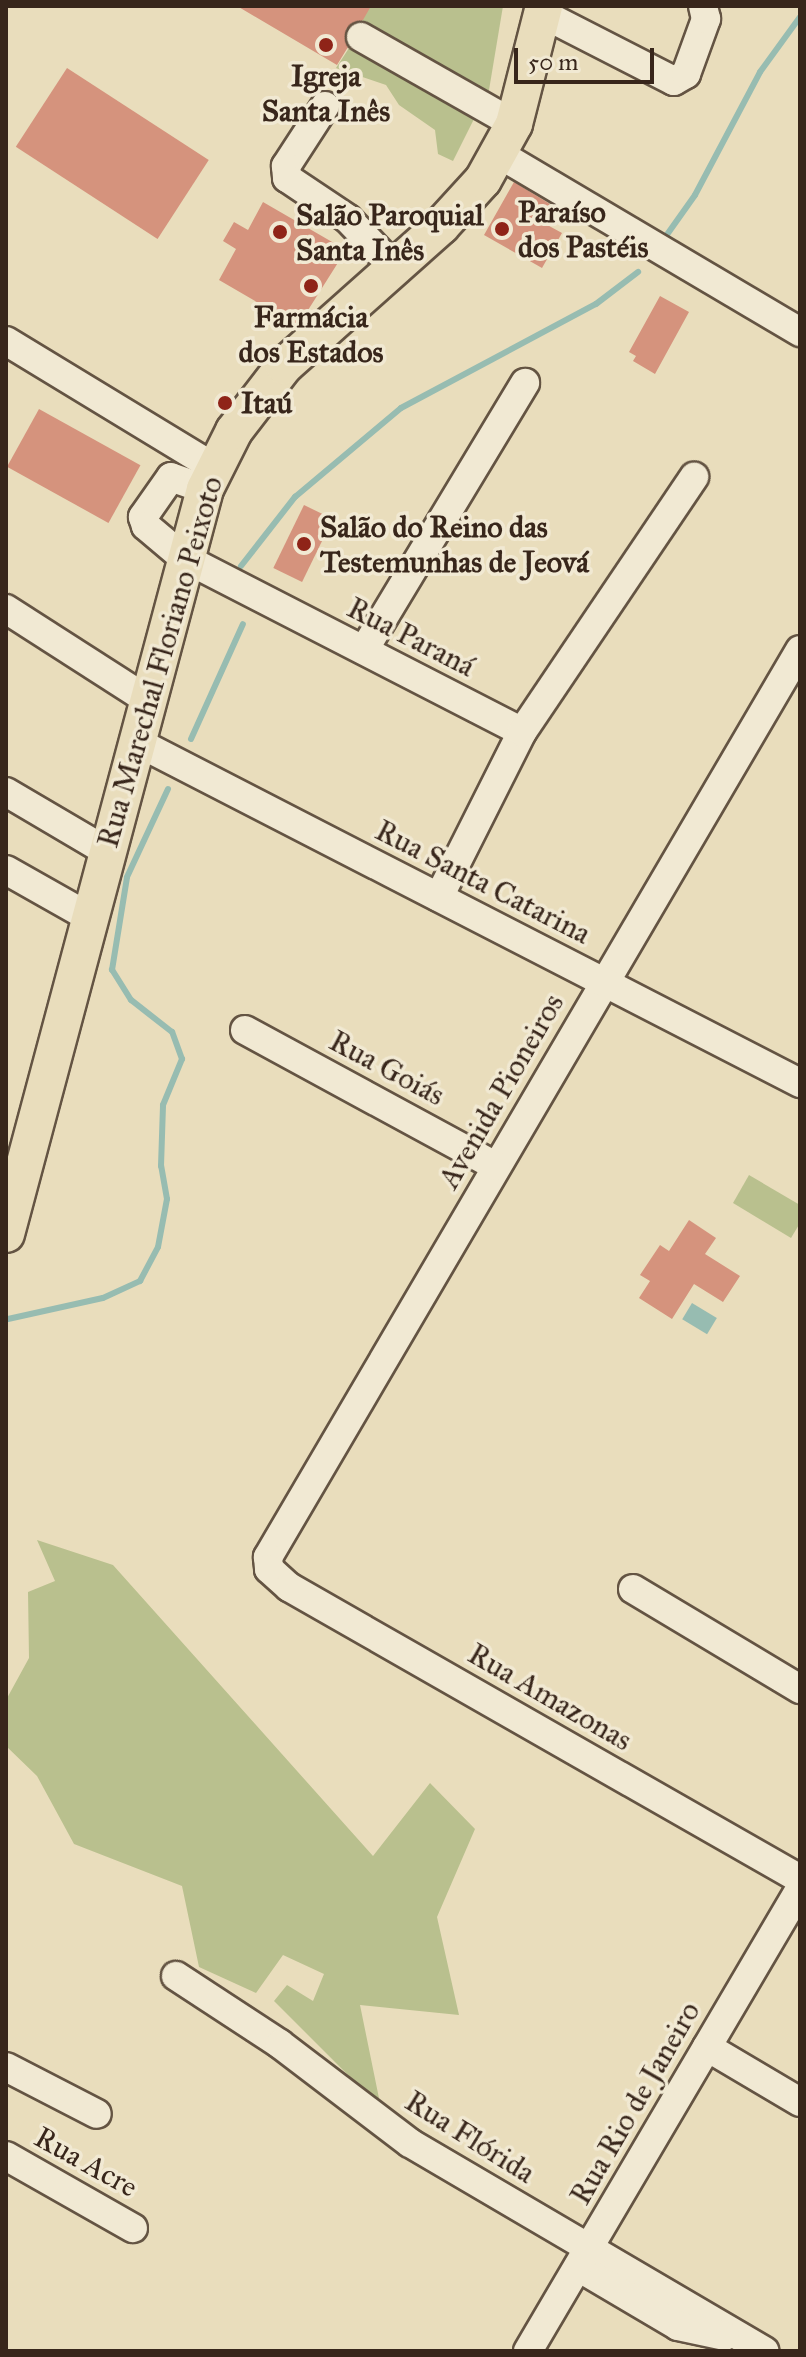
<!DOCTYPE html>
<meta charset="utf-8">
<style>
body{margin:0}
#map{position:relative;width:806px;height:2357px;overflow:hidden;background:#e9ddbc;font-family:"IM FELL Great Primer",serif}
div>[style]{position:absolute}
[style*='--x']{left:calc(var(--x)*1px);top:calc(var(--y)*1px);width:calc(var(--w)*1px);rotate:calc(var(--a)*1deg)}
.green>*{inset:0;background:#b9c08e}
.water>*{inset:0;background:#97bcb1;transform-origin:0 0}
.stream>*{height:6px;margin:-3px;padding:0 3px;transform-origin:3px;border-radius:3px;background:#97bcb1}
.building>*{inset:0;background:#d5937d;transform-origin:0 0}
.roads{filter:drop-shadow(2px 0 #645443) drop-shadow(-2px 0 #645443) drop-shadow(0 2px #645443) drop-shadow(0 -2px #645443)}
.minor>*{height:28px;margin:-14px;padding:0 14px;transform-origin:14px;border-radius:14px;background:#f1e9d3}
.major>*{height:36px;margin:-18px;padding:0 18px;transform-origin:18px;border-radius:18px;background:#e9ddbc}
.dots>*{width:22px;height:22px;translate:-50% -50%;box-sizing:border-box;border:4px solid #f1e9d3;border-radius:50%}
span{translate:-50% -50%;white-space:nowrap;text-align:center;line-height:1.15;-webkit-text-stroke:7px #f1e9d3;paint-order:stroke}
.poi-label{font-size:30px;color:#38261b;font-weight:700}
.left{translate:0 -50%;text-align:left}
.street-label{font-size:30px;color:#38261b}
.frame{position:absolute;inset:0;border:8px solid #38261b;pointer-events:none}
.scale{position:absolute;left:514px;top:48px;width:140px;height:36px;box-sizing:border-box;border:4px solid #38261b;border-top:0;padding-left:10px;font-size:24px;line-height:28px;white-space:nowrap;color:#38261b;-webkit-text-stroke:6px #f1e9d3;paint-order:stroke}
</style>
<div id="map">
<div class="green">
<i style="clip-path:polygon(368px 6px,503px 6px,488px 96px,360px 26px)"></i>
<i style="clip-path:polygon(353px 42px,475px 117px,453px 161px,438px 154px,435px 130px,399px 105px,386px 85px,336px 68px)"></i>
<i style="clip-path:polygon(749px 1175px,800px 1205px,800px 1223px,791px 1238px,733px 1203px)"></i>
<i style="clip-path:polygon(37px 1540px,113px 1565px,373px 1856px,430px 1783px,475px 1829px,437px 1917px,459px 2015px,360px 2005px,381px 2108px,274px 2001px,287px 1985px,313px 2001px,324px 1974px,283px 1955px,256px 1993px,199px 1967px,182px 1886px,74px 1844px,37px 1776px,6px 1746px,6px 1700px,29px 1658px,28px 1592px,55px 1581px)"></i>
</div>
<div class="water">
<i style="left:692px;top:1303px;width:29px;height:19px;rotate:31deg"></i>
</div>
<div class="stream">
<i style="--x:666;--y:236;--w:50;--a:-54.7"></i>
<i style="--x:695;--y:195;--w:139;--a:-62.1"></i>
<i style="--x:760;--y:72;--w:68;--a:-54"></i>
<i style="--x:241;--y:566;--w:88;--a:-52"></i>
<i style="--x:295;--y:497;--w:138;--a:-40"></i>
<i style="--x:401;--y:408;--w:221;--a:-28.1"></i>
<i style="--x:596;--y:304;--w:53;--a:-37.3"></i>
<i style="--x:191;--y:739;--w:126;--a:-65.7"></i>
<i style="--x:8;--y:1319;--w:97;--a:-12.5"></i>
<i style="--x:103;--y:1298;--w:41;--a:-24.7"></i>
<i style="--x:140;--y:1281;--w:38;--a:-62"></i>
<i style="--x:158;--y:1247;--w:49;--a:-79.4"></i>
<i style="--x:167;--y:1199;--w:34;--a:-100"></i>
<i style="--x:161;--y:1166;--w:61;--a:-88.1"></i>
<i style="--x:163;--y:1105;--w:50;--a:-67.6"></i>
<i style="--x:182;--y:1059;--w:29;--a:-110"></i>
<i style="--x:172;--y:1032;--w:52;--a:-142"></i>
<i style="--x:131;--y:1000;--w:36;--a:-122"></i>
<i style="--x:112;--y:970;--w:94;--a:-80.8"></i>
<i style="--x:127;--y:877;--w:97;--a:-65"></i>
</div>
<div class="building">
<i style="clip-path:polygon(237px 6px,371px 6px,363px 20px,346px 29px,348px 47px,337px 65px)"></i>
<i style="left:67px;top:68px;width:169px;height:94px;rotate:33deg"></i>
<i style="clip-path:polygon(514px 182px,550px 204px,540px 221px,562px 233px,542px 268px,484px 235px)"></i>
<i style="clip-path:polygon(263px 202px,346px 250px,298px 326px,219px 280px,236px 249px,223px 241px,234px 222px,248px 230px)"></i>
<i style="clip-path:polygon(660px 296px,689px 312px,655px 374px,633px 361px,636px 356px,629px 352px)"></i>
<i style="left:39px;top:409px;width:116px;height:66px;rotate:29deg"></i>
<i style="left:304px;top:505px;width:32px;height:70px;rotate:26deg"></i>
<i style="clip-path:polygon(689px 1220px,716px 1238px,705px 1254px,740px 1276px,723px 1302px,694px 1284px,672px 1319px,639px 1298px,650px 1281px,640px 1275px,660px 1245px,669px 1251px)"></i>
</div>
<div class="roads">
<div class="minor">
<i style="--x:543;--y:14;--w:147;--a:27.1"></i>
<i style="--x:674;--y:81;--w:14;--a:-30"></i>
<i style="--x:686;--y:74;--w:59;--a:-70"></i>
<i style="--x:706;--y:19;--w:13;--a:-103"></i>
<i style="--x:361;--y:37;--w:176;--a:29.6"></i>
<i style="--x:325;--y:106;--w:72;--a:123"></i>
<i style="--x:286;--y:166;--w:12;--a:85"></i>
<i style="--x:287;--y:178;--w:73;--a:33.9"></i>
<i style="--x:348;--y:219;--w:68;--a:46.2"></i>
<i style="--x:499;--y:154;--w:350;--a:30.6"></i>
<i style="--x:6;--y:341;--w:245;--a:31.3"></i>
<i style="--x:205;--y:489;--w:36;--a:-161"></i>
<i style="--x:171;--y:477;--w:49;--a:125"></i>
<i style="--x:143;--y:517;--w:9;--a:72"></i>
<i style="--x:146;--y:526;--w:50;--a:40.1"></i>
<i style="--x:184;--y:558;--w:380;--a:27.2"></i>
<i style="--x:6;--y:609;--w:166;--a:32.7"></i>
<i style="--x:364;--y:650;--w:312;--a:-58.9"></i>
<i style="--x:800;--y:650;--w:1052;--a:120.39"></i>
<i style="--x:268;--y:1557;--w:12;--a:85"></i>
<i style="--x:269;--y:1569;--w:27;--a:42"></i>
<i style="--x:289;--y:1587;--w:589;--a:29.74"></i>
<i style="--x:135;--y:741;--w:748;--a:27.22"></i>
<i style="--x:6;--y:792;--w:116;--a:30.5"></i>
<i style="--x:6;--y:870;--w:95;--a:29.5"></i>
<i style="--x:439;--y:897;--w:185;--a:-63.3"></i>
<i style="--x:522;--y:732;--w:308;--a:-56"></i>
<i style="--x:245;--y:1030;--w:285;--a:28.5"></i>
<i style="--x:633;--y:1589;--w:195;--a:30.9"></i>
<i style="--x:176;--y:1976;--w:124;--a:33.2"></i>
<i style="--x:280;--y:2044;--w:163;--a:37.3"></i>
<i style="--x:410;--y:2143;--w:411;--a:30.4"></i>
<i style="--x:707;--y:2047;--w:108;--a:30.6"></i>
<i style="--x:6;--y:2067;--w:102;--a:27.3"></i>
<i style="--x:6;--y:2156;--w:146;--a:29.6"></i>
<i style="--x:578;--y:2267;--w:116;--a:30.5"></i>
<i style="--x:678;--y:2326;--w:48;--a:12"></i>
<i style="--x:528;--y:2351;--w:536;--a:-59.51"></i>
</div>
<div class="major">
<i style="--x:6;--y:1234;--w:771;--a:-75.04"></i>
<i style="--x:205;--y:489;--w:65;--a:-63.4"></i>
<i style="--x:234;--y:431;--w:82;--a:-52.4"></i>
<i style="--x:284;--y:366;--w:210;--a:-41.7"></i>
<i style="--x:441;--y:226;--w:62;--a:-47.6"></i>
<i style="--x:483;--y:180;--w:64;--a:-61"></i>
<i style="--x:514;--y:124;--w:122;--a:-75.7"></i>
</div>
</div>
<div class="dots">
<i style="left:326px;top:45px;background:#8f2418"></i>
<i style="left:502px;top:229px;background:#8f2418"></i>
<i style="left:280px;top:232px;background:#8f2418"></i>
<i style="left:311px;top:286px;background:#8f2418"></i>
<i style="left:225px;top:403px;background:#8f2418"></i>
<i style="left:304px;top:544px;background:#8f2418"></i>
</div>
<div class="poi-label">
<span style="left:326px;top:93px">Igreja<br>Santa Inês</span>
<span class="left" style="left:518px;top:229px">Paraíso<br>dos Pastéis</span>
<span class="left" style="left:296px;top:232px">Salão Paroquial<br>Santa Inês</span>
<span style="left:311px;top:334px">Farmácia<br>dos Estados</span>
<span class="left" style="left:241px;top:403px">Itaú</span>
<span class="left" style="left:320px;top:544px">Salão do Reino das<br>Testemunhas de Jeová</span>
</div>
<div class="street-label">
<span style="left:411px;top:637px;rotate:27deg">Rua Paraná</span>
<span style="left:160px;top:662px;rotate:-74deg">Rua Marechal Floriano Peixoto</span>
<span style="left:483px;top:882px;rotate:27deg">Rua Santa Catarina</span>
<span style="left:387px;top:1068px;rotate:28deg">Rua Goiás</span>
<span style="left:501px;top:1091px;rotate:-60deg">Avenida Pioneiros</span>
<span style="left:550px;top:1697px;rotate:30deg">Rua Amazonas</span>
<span style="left:635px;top:2103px;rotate:-60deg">Rua Rio de Janeiro</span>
<span style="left:470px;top:2137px;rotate:32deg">Rua Flórida</span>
<span style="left:86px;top:2162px;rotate:29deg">Rua Acre</span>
</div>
<div class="frame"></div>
<div class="scale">50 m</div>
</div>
